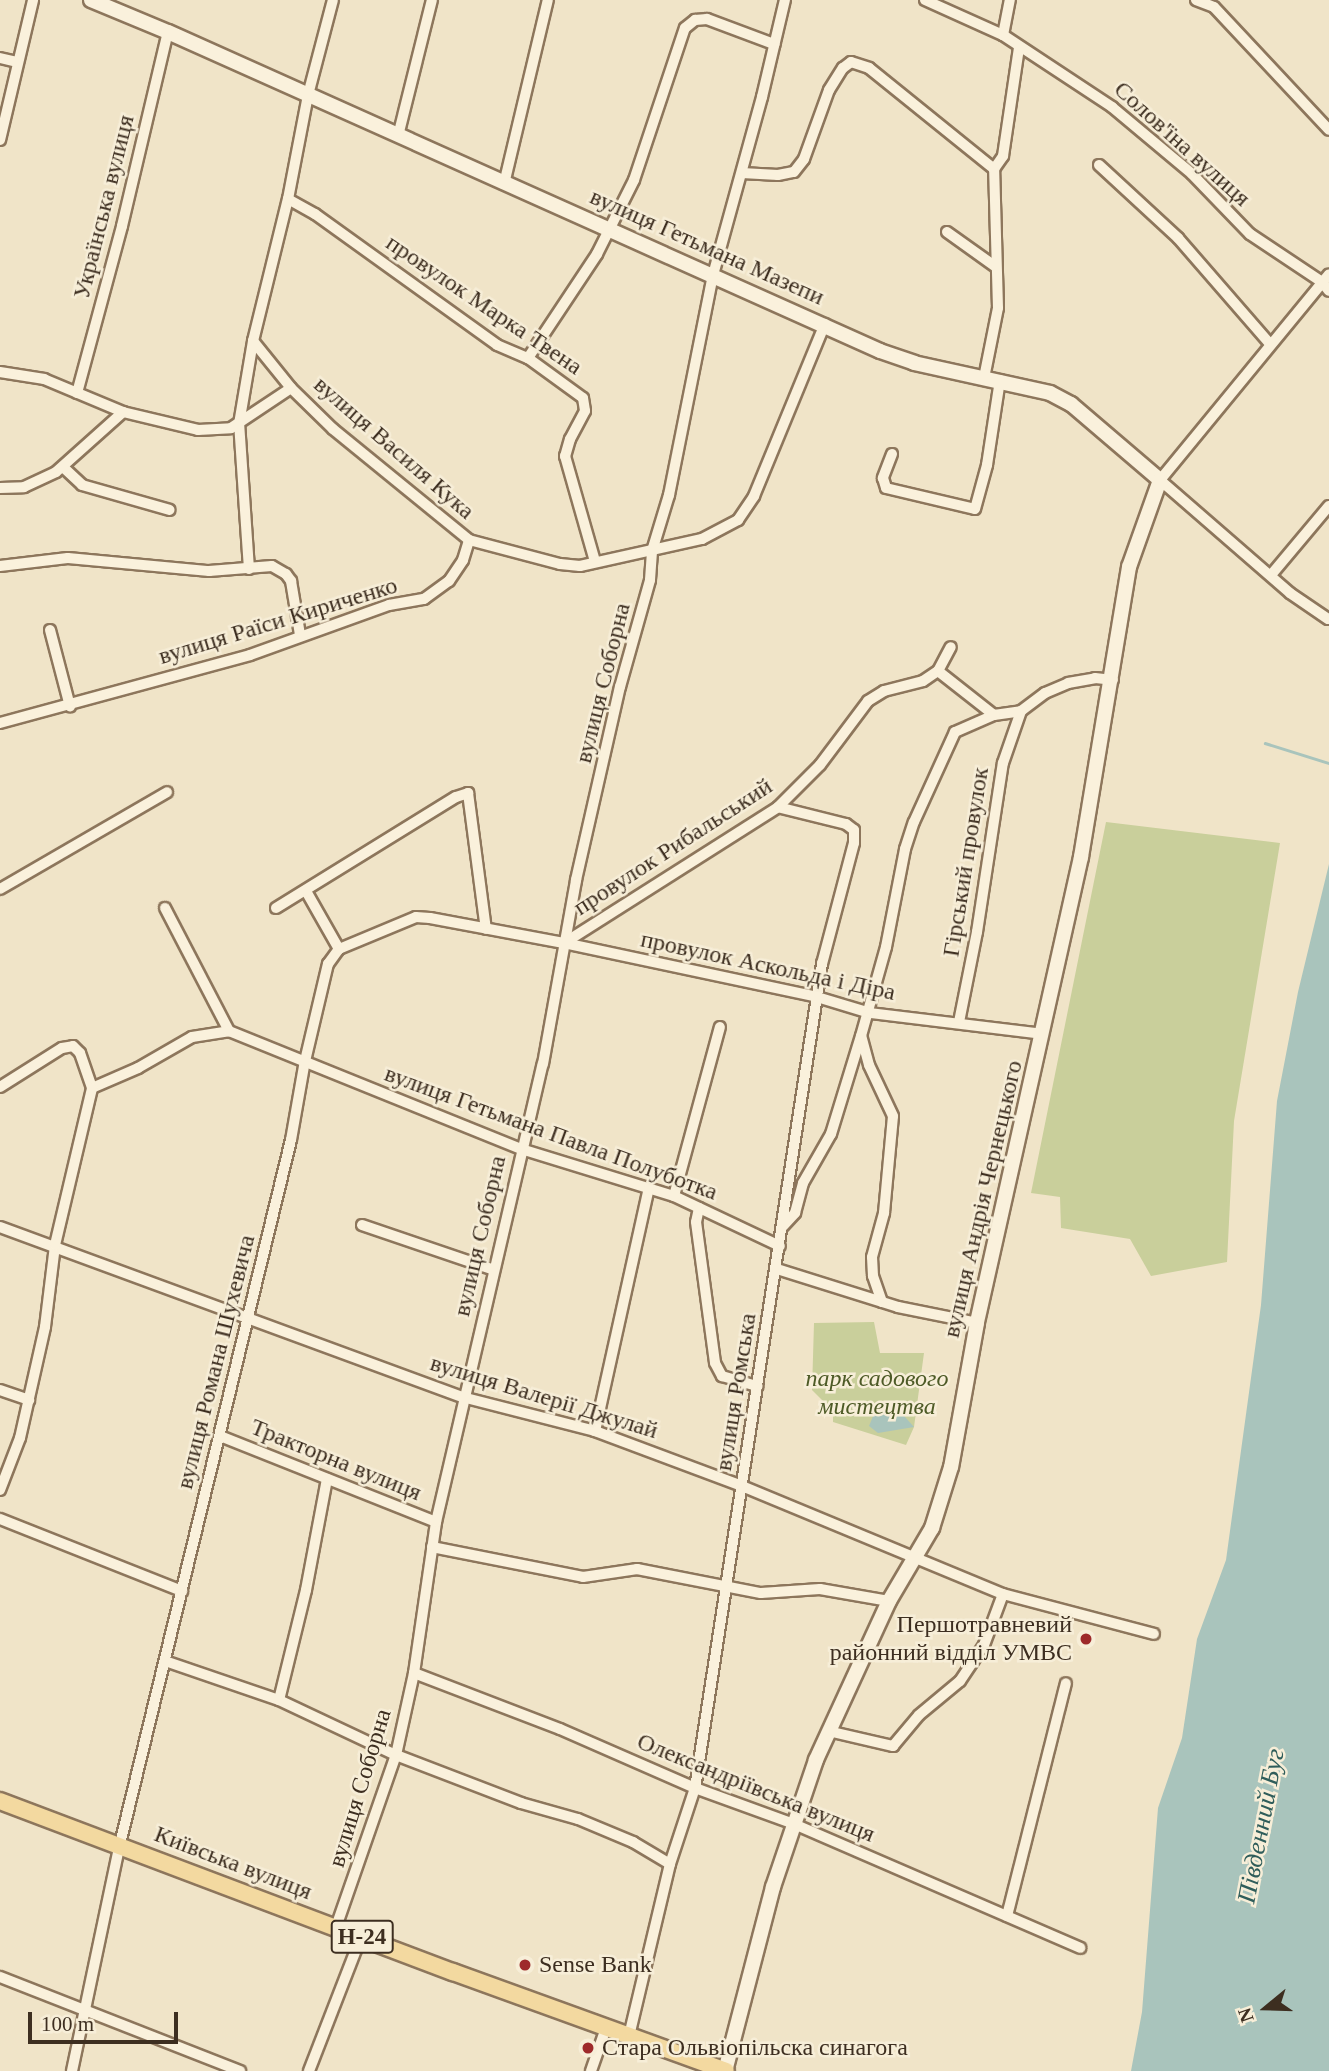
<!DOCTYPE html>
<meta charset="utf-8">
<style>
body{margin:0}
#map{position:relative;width:1329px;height:2071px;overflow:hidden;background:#f0e4c8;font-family:Georgia,serif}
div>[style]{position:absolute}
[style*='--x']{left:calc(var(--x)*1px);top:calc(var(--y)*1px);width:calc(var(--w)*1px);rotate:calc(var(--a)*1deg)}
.green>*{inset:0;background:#c9cf9b}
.water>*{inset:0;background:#a9c4bc}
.stream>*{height:2.5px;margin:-1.25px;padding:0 1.25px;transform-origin:1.25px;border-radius:1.25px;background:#a9c4bc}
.roads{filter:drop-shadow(2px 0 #8d765c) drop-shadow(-2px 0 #8d765c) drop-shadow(0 2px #8d765c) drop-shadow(0 -2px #8d765c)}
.street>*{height:10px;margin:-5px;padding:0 5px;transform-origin:5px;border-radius:5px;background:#faf1dc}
.secondary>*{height:14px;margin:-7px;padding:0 7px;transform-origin:7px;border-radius:7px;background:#faf1dc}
.primary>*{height:16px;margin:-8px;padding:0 8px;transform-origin:8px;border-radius:8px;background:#f3d9a0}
.dots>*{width:19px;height:19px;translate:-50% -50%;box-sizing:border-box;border:4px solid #f7eed8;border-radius:50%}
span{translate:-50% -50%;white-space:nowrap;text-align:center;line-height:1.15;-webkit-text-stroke:5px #f7eed8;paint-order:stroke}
.shield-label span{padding:2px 5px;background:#f7eed8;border:2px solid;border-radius:5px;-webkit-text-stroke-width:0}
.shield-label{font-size:23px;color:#3d2e20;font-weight:700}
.street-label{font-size:24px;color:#3d2e20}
.park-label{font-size:24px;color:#4d5a26;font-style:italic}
.poi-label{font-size:24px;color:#3d2e20}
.right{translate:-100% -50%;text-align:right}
.left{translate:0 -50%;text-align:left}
.water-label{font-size:26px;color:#2f5d5a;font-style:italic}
.north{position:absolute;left:1231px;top:1973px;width:70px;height:70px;-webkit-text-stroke:5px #f7eed8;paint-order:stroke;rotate:251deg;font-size:19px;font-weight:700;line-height:28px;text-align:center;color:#3d2e20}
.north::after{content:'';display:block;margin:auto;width:24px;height:32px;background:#3d2e20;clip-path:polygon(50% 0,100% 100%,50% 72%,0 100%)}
.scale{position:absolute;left:28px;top:2012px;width:150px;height:32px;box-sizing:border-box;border:4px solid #3d2e20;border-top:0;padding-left:9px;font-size:21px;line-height:24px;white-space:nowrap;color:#3d2e20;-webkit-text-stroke:5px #f7eed8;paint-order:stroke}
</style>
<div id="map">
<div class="green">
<i style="clip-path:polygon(1106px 822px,1280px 843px,1234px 1121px,1227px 1262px,1151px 1276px,1130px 1239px,1061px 1228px,1060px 1197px,1031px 1193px)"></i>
<i style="clip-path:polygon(874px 1322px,880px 1353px,924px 1353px,914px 1427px,906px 1445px,833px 1422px,833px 1411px,812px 1390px,814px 1323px)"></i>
</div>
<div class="water">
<i style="clip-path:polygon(1329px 864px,1329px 2071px,1131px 2071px,1142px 2012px,1158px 1808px,1182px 1738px,1197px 1639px,1226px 1560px,1261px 1305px,1277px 1101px,1298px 992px)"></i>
<i style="clip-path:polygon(897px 1408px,914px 1427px,878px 1433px,869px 1426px,874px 1414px)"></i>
</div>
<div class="stream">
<i style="--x:1265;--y:743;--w:67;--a:17.4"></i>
</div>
<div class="roads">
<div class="street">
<i style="--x:925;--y:0;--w:85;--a:24.2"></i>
<i style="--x:1003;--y:35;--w:131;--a:33.4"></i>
<i style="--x:1112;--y:107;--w:104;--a:39.9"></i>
<i style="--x:1192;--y:174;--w:83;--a:46"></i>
<i style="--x:1250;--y:234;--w:87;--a:33.7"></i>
<i style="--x:1322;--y:282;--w:11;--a:52"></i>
<i style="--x:1196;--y:0;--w:19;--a:21"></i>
<i style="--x:1214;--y:7;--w:168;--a:46.9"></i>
<i style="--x:1003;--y:35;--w:36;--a:-79"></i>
<i style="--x:0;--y:58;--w:17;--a:13"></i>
<i style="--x:398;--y:136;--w:140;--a:-76"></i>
<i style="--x:0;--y:140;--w:144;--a:-76.7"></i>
<i style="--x:1099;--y:165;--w:108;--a:42.7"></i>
<i style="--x:1178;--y:238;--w:140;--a:49"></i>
<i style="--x:742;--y:173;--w:36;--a:3"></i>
<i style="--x:778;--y:175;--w:16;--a:-11"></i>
<i style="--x:794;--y:172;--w:16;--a:-52"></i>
<i style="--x:804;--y:159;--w:73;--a:-70.1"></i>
<i style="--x:829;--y:90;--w:26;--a:-58"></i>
<i style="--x:843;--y:68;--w:10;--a:-37"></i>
<i style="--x:851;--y:62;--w:19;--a:18"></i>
<i style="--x:869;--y:68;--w:161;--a:38.9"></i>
<i style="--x:504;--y:184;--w:189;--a:-76.6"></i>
<i style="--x:288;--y:199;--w:31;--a:29"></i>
<i style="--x:315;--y:214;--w:224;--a:35.7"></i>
<i style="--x:497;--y:345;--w:34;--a:23"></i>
<i style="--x:528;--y:358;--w:68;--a:36"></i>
<i style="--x:583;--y:398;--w:13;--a:81"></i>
<i style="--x:585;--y:411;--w:32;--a:118"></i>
<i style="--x:570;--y:439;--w:18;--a:106"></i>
<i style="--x:565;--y:456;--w:109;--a:74.1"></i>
<i style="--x:947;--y:232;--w:60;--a:35.5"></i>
<i style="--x:253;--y:341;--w:60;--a:51"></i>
<i style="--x:291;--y:388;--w:59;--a:44.3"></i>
<i style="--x:333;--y:429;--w:176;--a:39.2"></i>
<i style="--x:469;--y:540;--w:94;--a:14.8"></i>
<i style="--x:560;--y:564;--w:20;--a:6"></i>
<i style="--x:580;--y:566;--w:125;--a:-12.5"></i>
<i style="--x:702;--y:539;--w:41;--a:-27.8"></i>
<i style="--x:738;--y:520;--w:29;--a:-56"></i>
<i style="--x:754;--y:496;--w:186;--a:-67.6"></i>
<i style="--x:528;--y:358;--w:125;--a:-56.4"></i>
<i style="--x:597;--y:254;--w:83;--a:-63.4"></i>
<i style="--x:634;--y:180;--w:160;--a:-71.5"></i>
<i style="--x:685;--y:28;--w:13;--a:-39"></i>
<i style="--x:695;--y:20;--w:12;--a:-5"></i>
<i style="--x:707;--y:19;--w:72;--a:20.5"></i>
<i style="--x:0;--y:372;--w:45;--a:9"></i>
<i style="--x:44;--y:379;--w:86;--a:22.7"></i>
<i style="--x:123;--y:412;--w:77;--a:13.5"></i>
<i style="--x:198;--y:430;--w:33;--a:-3"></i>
<i style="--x:231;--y:428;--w:72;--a:-33.7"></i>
<i style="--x:984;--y:378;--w:71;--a:-78.7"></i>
<i style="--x:998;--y:308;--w:139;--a:-91.6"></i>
<i style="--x:994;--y:169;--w:16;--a:-55"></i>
<i style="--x:1003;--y:156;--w:109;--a:-81.6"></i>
<i style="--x:77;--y:393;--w:173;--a:-74.9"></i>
<i style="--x:122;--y:226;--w:199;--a:-76.7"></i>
<i style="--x:892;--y:454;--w:26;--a:111"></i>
<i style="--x:883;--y:478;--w:10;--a:73"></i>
<i style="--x:886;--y:488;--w:91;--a:13.3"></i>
<i style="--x:975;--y:509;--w:46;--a:-74.7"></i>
<i style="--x:987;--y:465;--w:86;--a:-81.3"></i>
<i style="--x:63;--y:467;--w:26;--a:43"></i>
<i style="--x:82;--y:485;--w:91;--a:15.9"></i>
<i style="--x:0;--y:488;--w:24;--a:-2"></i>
<i style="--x:24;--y:487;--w:35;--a:-25"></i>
<i style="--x:56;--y:472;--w:90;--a:-41.8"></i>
<i style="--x:0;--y:566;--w:68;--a:-6.7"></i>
<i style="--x:68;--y:558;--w:142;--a:5.3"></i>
<i style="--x:209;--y:571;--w:63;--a:-4.5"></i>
<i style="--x:272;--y:566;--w:16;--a:30"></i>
<i style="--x:286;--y:574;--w:9;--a:54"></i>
<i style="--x:291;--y:581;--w:55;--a:80.5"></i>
<i style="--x:249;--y:569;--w:145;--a:-93.9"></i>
<i style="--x:239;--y:424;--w:84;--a:-80.4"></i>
<i style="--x:253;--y:341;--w:146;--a:-76.2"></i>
<i style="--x:288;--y:199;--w:106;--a:-79.1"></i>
<i style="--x:308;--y:95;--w:98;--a:-75.3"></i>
<i style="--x:1271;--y:575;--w:90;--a:-50"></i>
<i style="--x:1328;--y:619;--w:46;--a:-145.6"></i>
<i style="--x:1290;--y:593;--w:172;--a:-139"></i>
<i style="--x:1160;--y:480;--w:266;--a:-50.6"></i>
<i style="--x:50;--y:630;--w:79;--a:75.3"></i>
<i style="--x:938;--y:671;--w:71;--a:38.2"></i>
<i style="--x:994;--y:715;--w:27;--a:-8"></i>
<i style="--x:1021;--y:711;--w:30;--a:-37"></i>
<i style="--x:1045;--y:693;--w:25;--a:-23"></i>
<i style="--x:1068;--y:683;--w:27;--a:-10"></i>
<i style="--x:1095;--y:678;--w:18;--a:6"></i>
<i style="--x:0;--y:723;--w:259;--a:-15.2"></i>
<i style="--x:250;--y:655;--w:148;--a:-19.8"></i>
<i style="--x:389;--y:605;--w:36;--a:-10"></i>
<i style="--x:424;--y:599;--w:31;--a:-36"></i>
<i style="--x:449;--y:581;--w:25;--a:-56"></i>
<i style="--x:463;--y:560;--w:21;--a:-73"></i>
<i style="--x:0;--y:889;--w:193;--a:-30.1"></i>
<i style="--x:306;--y:891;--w:67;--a:60.4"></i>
<i style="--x:165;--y:908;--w:139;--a:62.5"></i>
<i style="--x:276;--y:908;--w:211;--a:-31.7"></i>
<i style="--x:456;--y:797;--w:13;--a:-18"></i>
<i style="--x:468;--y:793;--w:137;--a:82.5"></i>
<i style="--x:564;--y:943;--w:254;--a:-32.4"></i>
<i style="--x:778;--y:807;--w:59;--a:-45"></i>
<i style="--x:820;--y:765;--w:80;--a:-53.1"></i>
<i style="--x:868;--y:701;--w:19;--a:-32"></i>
<i style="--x:884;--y:691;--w:40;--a:-14.4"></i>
<i style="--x:923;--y:681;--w:18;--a:-34"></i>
<i style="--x:938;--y:671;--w:27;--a:-62"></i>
<i style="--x:959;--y:1022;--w:92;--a:-78.7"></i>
<i style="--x:977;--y:932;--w:171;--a:-81.3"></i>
<i style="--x:1003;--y:763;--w:55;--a:-70.9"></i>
<i style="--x:0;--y:1087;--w:73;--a:-32.2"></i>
<i style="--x:62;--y:1048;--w:11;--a:-10"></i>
<i style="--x:73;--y:1046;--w:10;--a:45"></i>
<i style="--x:80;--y:1053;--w:37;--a:71"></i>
<i style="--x:92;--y:1088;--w:50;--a:-23.5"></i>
<i style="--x:138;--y:1068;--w:62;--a:-29.9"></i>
<i style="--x:192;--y:1037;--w:37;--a:-9"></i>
<i style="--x:229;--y:1031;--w:315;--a:22"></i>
<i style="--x:521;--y:1149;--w:160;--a:17.1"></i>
<i style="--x:674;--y:1196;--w:117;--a:25.3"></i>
<i style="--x:674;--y:1196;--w:175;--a:-74.8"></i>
<i style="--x:699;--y:1208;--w:14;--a:102"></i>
<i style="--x:696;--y:1222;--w:142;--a:82.3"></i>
<i style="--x:715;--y:1363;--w:15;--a:62"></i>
<i style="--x:722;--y:1376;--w:37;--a:16"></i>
<i style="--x:362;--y:1225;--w:139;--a:18.8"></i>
<i style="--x:783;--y:1226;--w:18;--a:-47"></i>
<i style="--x:795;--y:1213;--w:31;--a:-75"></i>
<i style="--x:803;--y:1183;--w:56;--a:-60.3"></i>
<i style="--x:831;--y:1134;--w:102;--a:-73"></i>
<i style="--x:0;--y:1227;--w:496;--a:20.2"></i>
<i style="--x:466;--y:1398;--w:133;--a:14.3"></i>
<i style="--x:595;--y:1431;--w:157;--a:20.5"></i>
<i style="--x:742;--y:1486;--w:282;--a:22.5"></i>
<i style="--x:1003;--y:1594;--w:156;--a:14.8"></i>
<i style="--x:777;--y:1269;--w:127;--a:17.4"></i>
<i style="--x:898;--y:1307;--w:81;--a:11.4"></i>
<i style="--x:882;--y:1302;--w:28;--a:-109"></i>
<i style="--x:873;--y:1276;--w:19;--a:-93"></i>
<i style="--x:872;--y:1257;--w:46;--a:-74.7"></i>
<i style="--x:884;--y:1213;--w:97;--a:-84.7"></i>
<i style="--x:893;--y:1116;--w:56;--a:-115.2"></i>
<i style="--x:869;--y:1065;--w:30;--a:-105"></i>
<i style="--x:861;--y:1036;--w:92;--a:-74.3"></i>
<i style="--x:886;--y:947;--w:100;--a:-79"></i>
<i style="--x:905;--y:849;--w:28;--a:-72"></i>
<i style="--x:914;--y:822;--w:99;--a:-65.5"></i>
<i style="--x:955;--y:732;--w:43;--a:-23.6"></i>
<i style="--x:0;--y:1390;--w:31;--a:19"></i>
<i style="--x:595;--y:1431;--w:249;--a:-77.5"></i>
<i style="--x:220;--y:1436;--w:232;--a:21.7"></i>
<i style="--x:0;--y:1490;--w:56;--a:-69"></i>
<i style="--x:20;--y:1438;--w:114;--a:-77.3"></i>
<i style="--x:45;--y:1327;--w:83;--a:-83"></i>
<i style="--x:55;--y:1245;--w:161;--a:-76.7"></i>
<i style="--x:0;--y:1519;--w:196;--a:21.6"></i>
<i style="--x:432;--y:1547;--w:154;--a:11.2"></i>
<i style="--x:583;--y:1577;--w:55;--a:-8.4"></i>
<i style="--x:637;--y:1569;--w:126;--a:11"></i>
<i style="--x:761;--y:1593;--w:59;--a:-3.9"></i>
<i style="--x:820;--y:1589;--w:70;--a:9.9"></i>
<i style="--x:165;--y:1661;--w:120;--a:18.9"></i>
<i style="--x:279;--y:1700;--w:129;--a:25.2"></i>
<i style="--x:396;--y:1755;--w:134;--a:21"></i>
<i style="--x:521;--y:1803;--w:59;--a:15.7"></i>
<i style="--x:578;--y:1819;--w:60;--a:22.7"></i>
<i style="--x:633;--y:1842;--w:43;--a:30.7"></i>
<i style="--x:414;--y:1673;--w:156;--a:21"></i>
<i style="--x:560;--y:1729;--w:147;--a:23.6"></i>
<i style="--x:695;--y:1788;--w:105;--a:20"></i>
<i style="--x:794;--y:1824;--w:312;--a:23.4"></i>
<i style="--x:279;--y:1700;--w:113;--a:-76.2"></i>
<i style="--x:306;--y:1590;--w:113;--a:-79.3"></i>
<i style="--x:828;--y:1731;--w:67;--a:13"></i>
<i style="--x:893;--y:1746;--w:40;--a:-50"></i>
<i style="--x:919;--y:1715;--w:53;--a:-39.7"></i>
<i style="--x:960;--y:1681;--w:43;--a:-56.3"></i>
<i style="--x:984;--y:1645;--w:54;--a:-69.6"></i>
<i style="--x:1007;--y:1916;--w:240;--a:-75.8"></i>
<i style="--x:336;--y:1927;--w:182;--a:-70.8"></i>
<i style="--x:396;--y:1755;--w:84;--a:-77.6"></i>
<i style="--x:414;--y:1673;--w:153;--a:-81.7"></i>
<i style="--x:436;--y:1522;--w:470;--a:-76.9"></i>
<i style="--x:543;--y:1064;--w:187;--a:-79.8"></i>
<i style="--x:576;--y:880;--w:198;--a:-77.2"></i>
<i style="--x:620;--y:687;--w:111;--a:-74.3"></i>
<i style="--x:650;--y:580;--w:29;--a:-86"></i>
<i style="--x:652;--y:551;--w:59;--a:-73.1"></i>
<i style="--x:669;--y:495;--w:224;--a:-78.7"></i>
<i style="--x:713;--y:275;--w:185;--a:-74.6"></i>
<i style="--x:762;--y:97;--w:100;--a:-76.7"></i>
<i style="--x:0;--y:1977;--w:258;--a:21.4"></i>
<i style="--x:629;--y:2036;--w:177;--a:-76.6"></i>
<i style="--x:670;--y:1864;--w:80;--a:-71.8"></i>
<i style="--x:695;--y:1788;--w:834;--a:-81.24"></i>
<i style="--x:822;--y:964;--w:125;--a:-75.2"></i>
<i style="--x:854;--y:843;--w:13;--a:-90"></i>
<i style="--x:854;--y:830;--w:10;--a:-143"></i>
<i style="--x:846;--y:824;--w:70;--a:-166"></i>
<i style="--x:72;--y:2071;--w:232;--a:-78.1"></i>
<i style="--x:120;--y:1844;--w:724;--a:-76.35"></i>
<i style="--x:291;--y:1140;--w:80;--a:-80"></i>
<i style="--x:305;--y:1061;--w:100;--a:-76.7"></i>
<i style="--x:328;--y:964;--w:19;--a:-54"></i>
<i style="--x:339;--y:949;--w:83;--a:-22.6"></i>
<i style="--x:416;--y:917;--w:14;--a:4"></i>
<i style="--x:430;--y:918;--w:136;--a:10.6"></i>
<i style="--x:564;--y:943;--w:259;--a:12"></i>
<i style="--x:817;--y:997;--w:55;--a:16.8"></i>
<i style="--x:870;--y:1013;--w:174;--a:6.9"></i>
<i style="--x:309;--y:2071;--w:144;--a:-68.8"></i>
<i style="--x:591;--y:2071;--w:46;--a:-70.8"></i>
</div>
<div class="secondary">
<i style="--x:91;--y:0;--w:83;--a:22.6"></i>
<i style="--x:168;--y:32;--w:780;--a:24.13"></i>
<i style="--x:880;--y:351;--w:36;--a:19"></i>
<i style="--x:914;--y:363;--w:139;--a:12.4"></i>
<i style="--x:1050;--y:393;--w:24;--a:28"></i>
<i style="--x:1071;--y:404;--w:117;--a:40.5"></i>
<i style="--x:1160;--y:480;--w:92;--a:109.6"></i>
<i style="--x:1129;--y:567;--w:294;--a:99.4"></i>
<i style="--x:1081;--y:857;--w:477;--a:102.6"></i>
<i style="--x:977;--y:1323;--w:146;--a:100.2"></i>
<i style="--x:951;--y:1467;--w:64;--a:107.3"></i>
<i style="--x:932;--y:1528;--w:85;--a:120.5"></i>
<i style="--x:889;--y:1601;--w:175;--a:114.7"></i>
<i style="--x:816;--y:1760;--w:134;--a:108.7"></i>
<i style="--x:773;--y:1887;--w:190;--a:104.6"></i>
</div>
<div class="primary">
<i style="--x:0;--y:1801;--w:484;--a:20.7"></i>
<i style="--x:453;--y:1972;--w:290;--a:19.9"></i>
</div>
</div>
<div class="dots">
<i style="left:1086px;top:1639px;background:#9e2a2b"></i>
<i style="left:525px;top:1965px;background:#9e2a2b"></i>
<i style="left:588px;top:2048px;background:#9e2a2b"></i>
</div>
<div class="shield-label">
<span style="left:362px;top:1937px">Н-24</span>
</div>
<div class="street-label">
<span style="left:1182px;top:144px;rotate:42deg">Солов'їна вулиця</span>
<span style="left:104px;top:207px;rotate:-76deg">Українська вулиця</span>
<span style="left:707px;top:247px;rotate:24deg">вулиця Гетьмана Мазепи</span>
<span style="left:484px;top:305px;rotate:34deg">провулок Марка Твена</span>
<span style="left:394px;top:448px;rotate:41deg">вулиця Василя Кука</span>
<span style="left:278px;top:621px;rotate:-17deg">вулиця Раїси Кириченко</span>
<span style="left:603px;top:683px;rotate:-76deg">вулиця Соборна</span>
<span style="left:673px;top:847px;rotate:-33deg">провулок Рибальський</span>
<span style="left:966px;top:862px;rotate:-81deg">Гірський провулок</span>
<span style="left:768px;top:966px;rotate:12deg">провулок Аскольда і Діра</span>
<span style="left:551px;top:1133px;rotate:20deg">вулиця Гетьмана Павла Полуботка</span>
<span style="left:983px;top:1199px;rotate:-77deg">вулиця Андрія Чернецького</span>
<span style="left:480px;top:1236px;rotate:-77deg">вулиця Соборна</span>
<span style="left:216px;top:1362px;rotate:-76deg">вулиця Романа Шухевича</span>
<span style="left:736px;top:1392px;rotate:-81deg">вулиця Ромська</span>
<span style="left:544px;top:1397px;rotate:17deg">вулиця Валерії Джулай</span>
<span style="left:336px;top:1460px;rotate:22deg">Тракторна вулиця</span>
<span style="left:360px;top:1788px;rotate:-73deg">вулиця Соборна</span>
<span style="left:756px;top:1788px;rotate:22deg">Олександріївська вулиця</span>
<span style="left:233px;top:1863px;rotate:21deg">Київська вулиця</span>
</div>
<div class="park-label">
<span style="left:877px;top:1393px">парк садового<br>мистецтва</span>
</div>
<div class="poi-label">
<span class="right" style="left:1072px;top:1639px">Першотравневий<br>районний відділ УМВС</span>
<span class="left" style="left:539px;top:1965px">Sense Bank</span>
<span class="left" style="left:602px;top:2048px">Стара Ольвіопільска синагога</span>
</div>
<div class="water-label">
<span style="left:1261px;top:1826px;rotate:-79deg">Південний Буг</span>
</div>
<div class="north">N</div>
<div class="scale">100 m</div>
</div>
